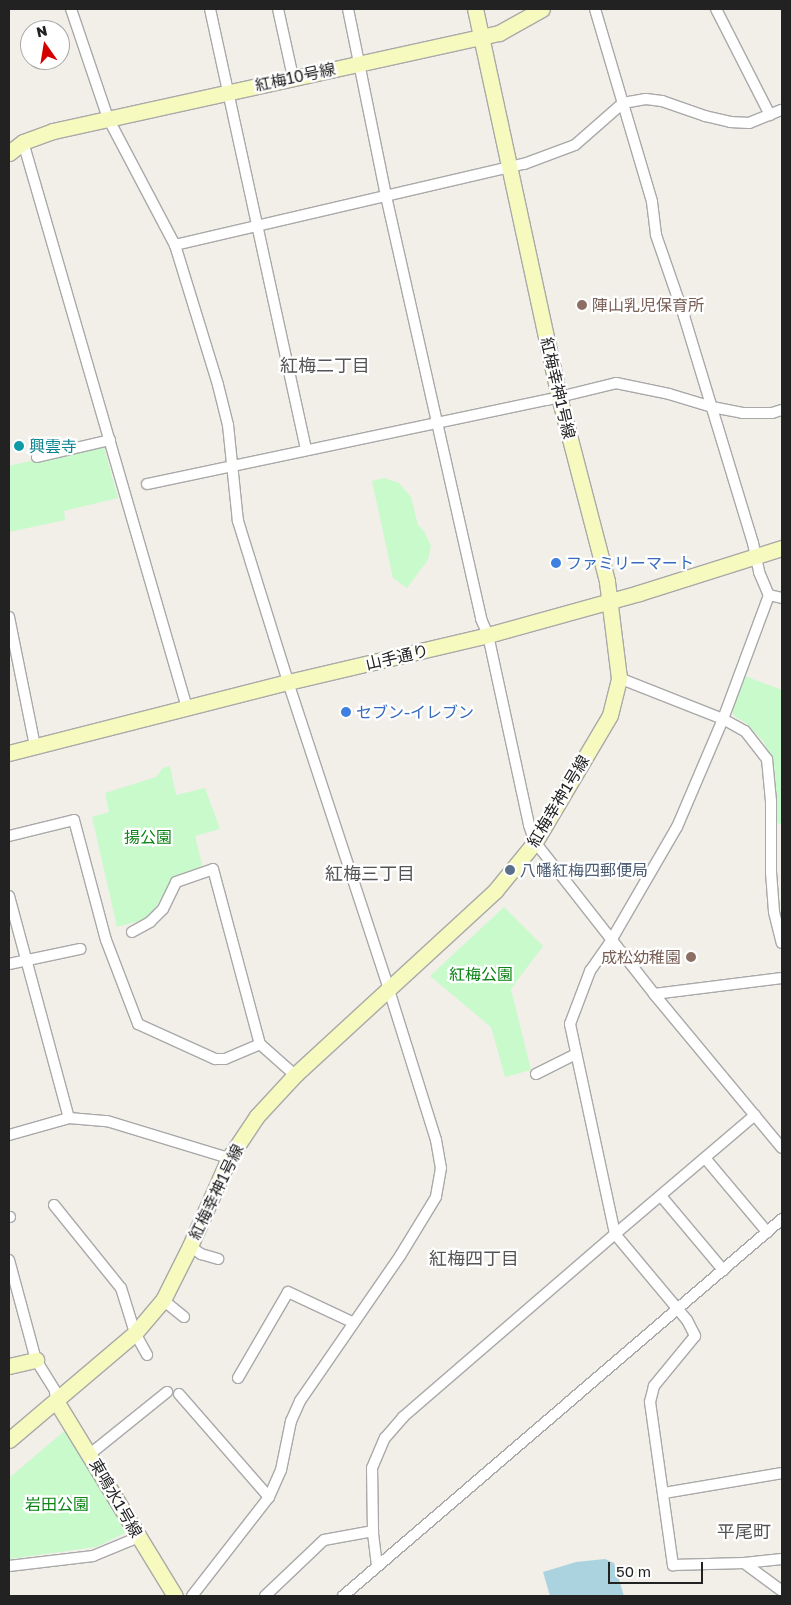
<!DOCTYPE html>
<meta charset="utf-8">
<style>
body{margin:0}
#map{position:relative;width:791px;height:1605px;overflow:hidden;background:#f2efe9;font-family:"Golos Text","Noto Sans JP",sans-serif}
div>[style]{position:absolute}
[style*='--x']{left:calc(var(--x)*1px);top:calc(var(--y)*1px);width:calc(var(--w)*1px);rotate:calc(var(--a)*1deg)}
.park>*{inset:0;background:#c8facc}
.water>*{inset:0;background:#aad3df}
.roads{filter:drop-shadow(1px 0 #a9a9a9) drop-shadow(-1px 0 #a9a9a9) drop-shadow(0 1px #a9a9a9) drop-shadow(0 -1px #a9a9a9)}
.street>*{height:10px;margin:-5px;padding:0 5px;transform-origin:5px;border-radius:5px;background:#fff}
.secondary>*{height:15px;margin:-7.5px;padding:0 7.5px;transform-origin:7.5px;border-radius:7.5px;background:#f7fabf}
.dots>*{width:14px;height:14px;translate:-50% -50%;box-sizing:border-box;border:2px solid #fff;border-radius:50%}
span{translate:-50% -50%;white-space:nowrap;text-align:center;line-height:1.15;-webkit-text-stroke:4.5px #fff;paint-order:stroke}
.street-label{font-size:16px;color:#222}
.education-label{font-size:16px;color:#785e54}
.left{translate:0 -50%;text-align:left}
.right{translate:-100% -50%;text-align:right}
.culture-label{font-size:16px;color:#0d838f}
.shop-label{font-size:16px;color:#366cbe}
.park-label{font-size:16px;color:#0c8416}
.service-label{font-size:16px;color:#4e5e75}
.neighbourhood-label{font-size:18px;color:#555}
.frame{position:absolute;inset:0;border:10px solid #222;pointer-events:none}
.north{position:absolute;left:20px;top:20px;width:50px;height:50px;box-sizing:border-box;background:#fff;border:1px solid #a7a7a7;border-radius:50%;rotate:347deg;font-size:14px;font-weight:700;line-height:20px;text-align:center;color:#222}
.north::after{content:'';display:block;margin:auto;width:18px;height:22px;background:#d40000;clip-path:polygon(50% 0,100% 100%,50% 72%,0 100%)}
.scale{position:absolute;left:608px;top:1562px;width:95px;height:22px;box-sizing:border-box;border:2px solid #222;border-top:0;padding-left:6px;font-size:15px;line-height:18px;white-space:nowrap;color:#222;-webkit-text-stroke:4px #fff;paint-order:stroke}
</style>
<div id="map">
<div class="park">
<i style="clip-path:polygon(104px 447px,118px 498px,64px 511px,65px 520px,9px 532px,9px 466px,43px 458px,47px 461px)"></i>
<i style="clip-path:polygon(384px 478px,399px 483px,411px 497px,418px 525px,424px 531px,431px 546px,428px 560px,407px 588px,393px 578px,372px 481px)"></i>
<i style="clip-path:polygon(745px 676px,782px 690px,781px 824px,777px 823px,774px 763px,763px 741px,747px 724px,734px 716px,732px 710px)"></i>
<i style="clip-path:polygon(170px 766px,176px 795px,205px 788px,220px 829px,195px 836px,203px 868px,174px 876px,154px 910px,143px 920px,117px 927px,92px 817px,109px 812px,105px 793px,156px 777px,163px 768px)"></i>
<i style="clip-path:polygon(504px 907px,543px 946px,511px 989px,531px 1070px,505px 1077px,491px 1027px,430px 976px)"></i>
<i style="clip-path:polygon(68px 1428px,129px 1531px,96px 1547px,9px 1559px,9px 1478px)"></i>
</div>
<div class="water">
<i style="clip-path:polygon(605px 1559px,614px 1563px,624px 1596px,550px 1596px,543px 1572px,576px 1562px)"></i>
</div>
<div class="roads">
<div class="street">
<i style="--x:71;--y:9;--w:115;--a:71.3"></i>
<i style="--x:108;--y:118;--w:144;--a:62.2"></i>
<i style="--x:175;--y:245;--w:146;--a:72.9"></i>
<i style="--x:218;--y:385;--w:41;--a:76"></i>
<i style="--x:228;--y:425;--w:97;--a:84.1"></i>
<i style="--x:238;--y:521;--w:169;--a:72.7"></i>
<i style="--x:288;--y:682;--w:324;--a:71.8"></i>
<i style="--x:389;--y:990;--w:157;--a:72.6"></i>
<i style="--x:436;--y:1140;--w:28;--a:80"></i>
<i style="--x:441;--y:1168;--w:29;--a:100"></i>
<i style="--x:436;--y:1197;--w:69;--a:121.4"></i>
<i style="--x:400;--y:1256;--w:176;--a:124.6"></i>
<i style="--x:300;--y:1401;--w:22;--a:114"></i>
<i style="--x:291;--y:1421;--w:50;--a:101.5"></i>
<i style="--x:281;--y:1470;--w:30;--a:114"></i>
<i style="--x:269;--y:1497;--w:125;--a:127.9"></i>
<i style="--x:210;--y:9;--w:451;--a:77.7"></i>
<i style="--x:278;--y:9;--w:70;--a:77.6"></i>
<i style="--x:348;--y:9;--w:191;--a:78.5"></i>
<i style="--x:386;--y:196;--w:434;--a:77.3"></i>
<i style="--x:481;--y:619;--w:17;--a:66"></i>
<i style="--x:488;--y:635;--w:194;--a:77.8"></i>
<i style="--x:529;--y:825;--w:18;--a:71"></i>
<i style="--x:535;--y:842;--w:193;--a:51.9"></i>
<i style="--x:654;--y:994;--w:200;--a:50.3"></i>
<i style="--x:595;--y:9;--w:201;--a:73.5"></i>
<i style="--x:652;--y:202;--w:33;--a:83"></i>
<i style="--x:656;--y:235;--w:86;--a:70.9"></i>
<i style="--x:684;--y:316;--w:237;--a:73.1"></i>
<i style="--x:753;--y:543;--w:30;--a:78"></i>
<i style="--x:759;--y:572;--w:25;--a:67"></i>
<i style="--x:769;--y:595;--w:13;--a:13"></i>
<i style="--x:716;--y:9;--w:119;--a:63"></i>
<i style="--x:23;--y:142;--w:589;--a:73.84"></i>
<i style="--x:175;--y:245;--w:358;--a:-13.1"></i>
<i style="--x:524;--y:164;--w:54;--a:-20.4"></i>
<i style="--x:575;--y:145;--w:64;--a:-41.2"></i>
<i style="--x:623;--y:103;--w:23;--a:-10"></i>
<i style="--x:646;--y:99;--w:16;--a:7"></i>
<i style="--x:662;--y:101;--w:46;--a:19.2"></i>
<i style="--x:705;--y:116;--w:26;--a:13"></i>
<i style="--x:730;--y:122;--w:19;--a:3"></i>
<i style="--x:749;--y:123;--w:35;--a:-22"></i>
<i style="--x:37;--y:457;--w:75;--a:-13.1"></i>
<i style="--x:147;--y:484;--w:409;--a:-11.9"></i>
<i style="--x:547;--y:400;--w:71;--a:-13.8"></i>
<i style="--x:616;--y:383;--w:54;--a:11.7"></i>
<i style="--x:669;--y:394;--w:45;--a:16.8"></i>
<i style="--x:712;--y:407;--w:31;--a:11"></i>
<i style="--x:742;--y:413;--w:30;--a:0"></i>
<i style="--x:772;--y:413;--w:10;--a:-17"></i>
<i style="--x:9;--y:617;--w:132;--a:78.6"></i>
<i style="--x:619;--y:678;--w:112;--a:21.5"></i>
<i style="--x:723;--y:719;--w:25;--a:29"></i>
<i style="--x:745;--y:731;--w:36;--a:52"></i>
<i style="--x:767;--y:759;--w:42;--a:84.6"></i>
<i style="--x:771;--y:801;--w:71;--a:90"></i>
<i style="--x:771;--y:872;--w:40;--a:85.7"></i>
<i style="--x:774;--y:912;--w:32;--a:76"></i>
<i style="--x:9;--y:836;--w:67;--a:-13.8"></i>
<i style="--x:74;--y:820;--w:124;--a:75.1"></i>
<i style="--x:106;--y:940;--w:90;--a:69.1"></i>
<i style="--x:138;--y:1024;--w:85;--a:24.4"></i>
<i style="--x:215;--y:1059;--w:10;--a:0"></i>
<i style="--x:225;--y:1059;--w:38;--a:-23"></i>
<i style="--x:9;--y:896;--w:230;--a:74.9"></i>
<i style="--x:132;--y:932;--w:21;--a:-29"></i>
<i style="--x:150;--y:922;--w:18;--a:-45"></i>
<i style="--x:163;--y:909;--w:30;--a:-64"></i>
<i style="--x:176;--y:882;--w:39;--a:-19"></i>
<i style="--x:213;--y:869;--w:181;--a:75"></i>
<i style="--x:260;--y:1044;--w:47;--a:41.5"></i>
<i style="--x:9;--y:964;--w:73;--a:-11.9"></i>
<i style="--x:654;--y:994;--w:129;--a:-7.1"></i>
<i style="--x:536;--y:1074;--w:45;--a:-26.6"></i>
<i style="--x:755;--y:1115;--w:184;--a:139.6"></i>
<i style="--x:615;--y:1234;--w:112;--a:50.1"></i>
<i style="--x:687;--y:1320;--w:18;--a:63"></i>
<i style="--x:695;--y:1336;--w:65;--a:129.4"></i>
<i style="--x:654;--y:1386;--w:16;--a:104"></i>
<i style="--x:650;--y:1402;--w:165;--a:82"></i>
<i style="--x:673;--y:1565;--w:71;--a:-1.6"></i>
<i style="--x:744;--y:1563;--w:38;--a:-6"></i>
<i style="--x:9;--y:1135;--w:62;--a:-15.8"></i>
<i style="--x:69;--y:1118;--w:38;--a:5"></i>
<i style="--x:107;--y:1121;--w:127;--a:16.9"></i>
<i style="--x:705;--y:1158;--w:97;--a:50"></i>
<i style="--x:661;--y:1196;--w:97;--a:50"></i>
<i style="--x:54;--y:1205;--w:107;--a:51.1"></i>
<i style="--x:121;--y:1288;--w:47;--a:72.7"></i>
<i style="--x:135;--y:1333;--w:25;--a:61"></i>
<i style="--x:9;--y:1217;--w:1;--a:0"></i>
<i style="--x:190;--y:1246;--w:14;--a:36"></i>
<i style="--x:201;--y:1254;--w:18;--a:16"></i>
<i style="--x:9;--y:1260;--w:104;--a:74.9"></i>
<i style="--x:36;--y:1360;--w:36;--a:58"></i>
<i style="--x:55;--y:1391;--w:10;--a:84"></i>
<i style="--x:163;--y:1300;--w:27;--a:39"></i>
<i style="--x:238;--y:1378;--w:99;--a:-59.8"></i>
<i style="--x:288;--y:1292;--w:71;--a:25.1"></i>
<i style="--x:179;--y:1394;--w:137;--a:48.9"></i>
<i style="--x:90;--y:1454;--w:99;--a:-38.8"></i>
<i style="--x:664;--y:1493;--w:120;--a:-9.6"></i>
<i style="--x:744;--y:1563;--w:47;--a:36.4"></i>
<i style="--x:9;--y:1566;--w:85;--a:-6.8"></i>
<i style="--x:93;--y:1556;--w:50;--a:-22.4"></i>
<i style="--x:377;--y:1566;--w:35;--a:-97"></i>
<i style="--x:373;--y:1531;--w:63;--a:-90.9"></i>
<i style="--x:372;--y:1468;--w:33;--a:-67"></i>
<i style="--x:385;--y:1438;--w:28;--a:-49"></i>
<i style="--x:403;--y:1417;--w:280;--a:-40.8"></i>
<i style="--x:615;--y:1234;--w:215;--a:-102.1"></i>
<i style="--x:570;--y:1024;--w:57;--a:-69.3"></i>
<i style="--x:590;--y:971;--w:39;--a:-55"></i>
<i style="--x:612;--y:939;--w:129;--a:-59.9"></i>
<i style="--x:677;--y:827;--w:117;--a:-66.9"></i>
<i style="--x:723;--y:719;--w:132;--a:-69.6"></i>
<i style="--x:265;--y:1596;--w:81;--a:-43.5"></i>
<i style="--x:324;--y:1540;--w:50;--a:-10.4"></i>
<i style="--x:343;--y:1596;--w:579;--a:-40.65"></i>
</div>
<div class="secondary">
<i style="--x:9;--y:153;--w:18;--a:-38"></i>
<i style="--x:23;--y:142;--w:32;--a:-20"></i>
<i style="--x:53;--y:131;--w:457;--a:-12.4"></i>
<i style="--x:499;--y:33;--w:49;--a:-29.2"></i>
<i style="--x:9;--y:753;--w:288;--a:-14.3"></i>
<i style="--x:288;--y:682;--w:205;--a:-13.2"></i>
<i style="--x:488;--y:635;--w:157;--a:-15.5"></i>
<i style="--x:639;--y:593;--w:150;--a:-17.5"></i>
<i style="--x:9;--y:1366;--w:28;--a:-13"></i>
<i style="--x:56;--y:1401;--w:228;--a:58.6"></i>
<i style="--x:9;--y:1440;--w:165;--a:-40.3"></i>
<i style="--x:135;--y:1333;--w:43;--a:-49.7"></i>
<i style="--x:163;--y:1300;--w:60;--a:-63.4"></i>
<i style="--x:190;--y:1246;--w:96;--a:-66.1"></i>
<i style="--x:229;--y:1158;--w:50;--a:-56.3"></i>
<i style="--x:257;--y:1116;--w:56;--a:-47.2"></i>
<i style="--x:295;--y:1075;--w:272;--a:-42.6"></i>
<i style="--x:495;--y:891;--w:63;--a:-50.8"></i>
<i style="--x:535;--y:842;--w:147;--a:-59.4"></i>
<i style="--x:610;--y:715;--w:38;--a:-76"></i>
<i style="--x:619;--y:678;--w:98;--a:-97.1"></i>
<i style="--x:607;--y:581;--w:190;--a:-104.6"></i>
<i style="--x:559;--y:397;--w:397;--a:-102.2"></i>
</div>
</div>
<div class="dots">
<i style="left:582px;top:305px;background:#8d6e63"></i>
<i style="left:19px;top:446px;background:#0f9aa8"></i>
<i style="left:556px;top:563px;background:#3f7fe0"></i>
<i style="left:346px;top:712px;background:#3f7fe0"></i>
<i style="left:510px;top:870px;background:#5c6f8a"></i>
<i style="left:691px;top:957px;background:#8d6e63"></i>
</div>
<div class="street-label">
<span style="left:295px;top:77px;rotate:-12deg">紅梅10号線</span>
<span style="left:558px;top:388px;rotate:77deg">紅梅幸神1号線</span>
<span style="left:397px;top:657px;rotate:-13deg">山手通り</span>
<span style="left:558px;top:801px;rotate:-59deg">紅梅幸神1号線</span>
<span style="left:216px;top:1192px;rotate:-64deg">紅梅幸神1号線</span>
<span style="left:116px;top:1498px;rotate:60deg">東鳴水1号線</span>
</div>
<div class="education-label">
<span class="left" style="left:592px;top:305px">陣山乳児保育所</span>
<span class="right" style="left:681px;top:957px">成松幼稚園</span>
</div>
<div class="culture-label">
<span class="left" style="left:29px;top:446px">興雲寺</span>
</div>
<div class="shop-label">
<span class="left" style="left:566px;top:563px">ファミリーマート</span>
<span class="left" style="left:356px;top:712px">セブン-イレブン</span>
</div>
<div class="park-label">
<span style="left:148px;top:837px">揚公園</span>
<span style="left:481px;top:974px">紅梅公園</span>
<span style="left:57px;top:1504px">岩田公園</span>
</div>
<div class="service-label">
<span class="left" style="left:520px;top:870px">八幡紅梅四郵便局</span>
</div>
<div class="neighbourhood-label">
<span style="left:325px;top:365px">紅梅二丁目</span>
<span style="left:370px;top:873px">紅梅三丁目</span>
<span style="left:474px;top:1258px">紅梅四丁目</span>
<span style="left:744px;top:1531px">平尾町</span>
</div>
<div class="frame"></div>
<div class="north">N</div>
<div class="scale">50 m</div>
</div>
